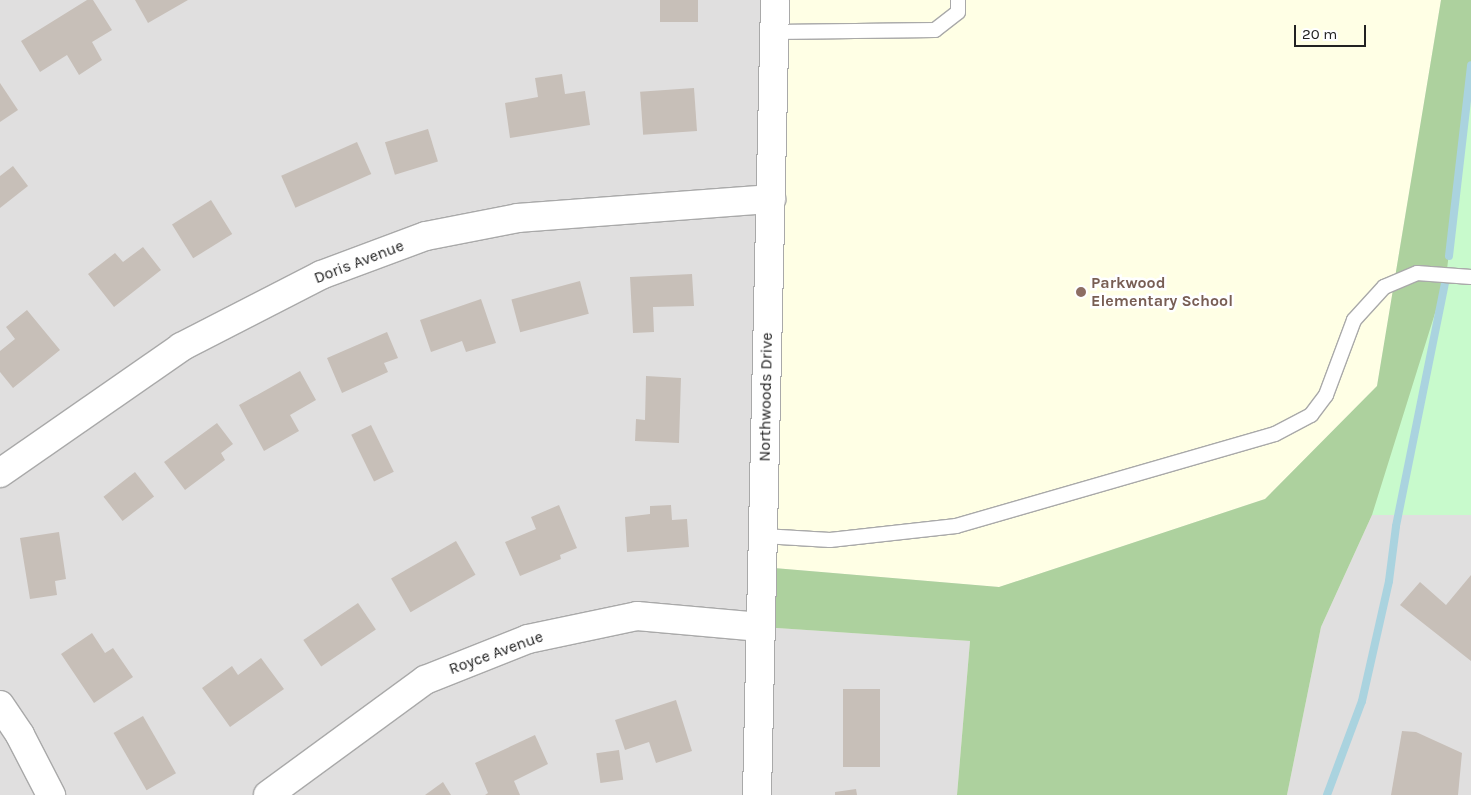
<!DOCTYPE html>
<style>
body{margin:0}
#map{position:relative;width:1471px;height:795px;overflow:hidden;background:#f2efe9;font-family:Karla,sans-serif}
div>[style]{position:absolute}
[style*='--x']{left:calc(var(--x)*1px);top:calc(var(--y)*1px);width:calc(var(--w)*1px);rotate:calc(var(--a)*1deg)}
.residential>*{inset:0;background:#e0dfdf}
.education>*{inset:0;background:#ffffe5}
.forest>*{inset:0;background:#add19e}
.park>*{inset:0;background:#c8facc}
.stream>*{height:8px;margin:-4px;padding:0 4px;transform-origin:4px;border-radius:4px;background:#aad3df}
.building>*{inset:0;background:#c7bfb8;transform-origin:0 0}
.roads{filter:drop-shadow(1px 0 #a9a9a9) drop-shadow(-1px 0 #a9a9a9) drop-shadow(0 1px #a9a9a9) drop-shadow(0 -1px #a9a9a9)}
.service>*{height:14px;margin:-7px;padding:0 7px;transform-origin:7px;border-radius:7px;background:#fff}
.minor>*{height:28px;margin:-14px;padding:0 14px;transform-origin:14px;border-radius:14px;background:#fff}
.tertiary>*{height:28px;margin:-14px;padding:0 14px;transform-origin:14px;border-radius:14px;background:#fff}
.dots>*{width:14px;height:14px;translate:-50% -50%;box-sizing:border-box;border:2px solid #fff;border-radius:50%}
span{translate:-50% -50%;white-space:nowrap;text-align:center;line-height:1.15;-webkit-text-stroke:5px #fff;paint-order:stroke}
.street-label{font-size:16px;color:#222}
.education-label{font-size:16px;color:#785e54;font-weight:700}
.left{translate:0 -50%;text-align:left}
.scale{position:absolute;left:1294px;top:25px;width:72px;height:22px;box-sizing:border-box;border:2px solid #222;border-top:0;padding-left:6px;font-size:15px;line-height:18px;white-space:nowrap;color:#222;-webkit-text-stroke:4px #fff;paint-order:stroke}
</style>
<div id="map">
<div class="residential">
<i style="clip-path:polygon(0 0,775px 0,761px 627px,970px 641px,957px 795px,0 795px)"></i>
<i style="clip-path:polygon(1372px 515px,1471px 515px,1471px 795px,1287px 795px,1321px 627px)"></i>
</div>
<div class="education">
<i style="clip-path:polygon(775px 0,1441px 0,1377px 386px,1265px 499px,999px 587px,762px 567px)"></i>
</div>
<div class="forest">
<i style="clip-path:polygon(1441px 0,1471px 0,1471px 515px,1372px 515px,1321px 627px,1287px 795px,957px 795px,970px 641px,761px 627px,762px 567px,999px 587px,1265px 499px,1377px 386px)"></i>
</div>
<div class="park">
<i style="clip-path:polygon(1471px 65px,1471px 515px,1372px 515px,1446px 278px)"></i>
</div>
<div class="stream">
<i style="--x:1449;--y:256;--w:192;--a:-83.4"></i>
<i style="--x:1327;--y:795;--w:100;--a:-69.6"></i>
<i style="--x:1362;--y:701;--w:123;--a:-77.3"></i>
<i style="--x:1389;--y:581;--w:55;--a:-82.7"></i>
<i style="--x:1396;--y:526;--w:253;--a:-78.6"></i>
</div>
<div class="building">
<i style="clip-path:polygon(87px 0,93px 0,112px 30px,92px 42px,102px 60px,79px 75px,67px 55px,40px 72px,21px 41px)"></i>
<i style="clip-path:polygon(135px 0,188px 0,148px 23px)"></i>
<i style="left:660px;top:0;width:38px;height:22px"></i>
<i style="clip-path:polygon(562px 74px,565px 94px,585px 91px,590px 125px,510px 138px,505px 103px,538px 97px,535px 78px)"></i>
<i style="clip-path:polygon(0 83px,18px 110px,0 122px)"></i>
<i style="left:694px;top:88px;width:43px;height:54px;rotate:86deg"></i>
<i style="left:428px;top:129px;width:34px;height:45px;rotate:73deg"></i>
<i style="left:357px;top:142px;width:35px;height:83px;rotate:66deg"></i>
<i style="clip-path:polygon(13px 166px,28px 186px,0 208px,0 176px)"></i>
<i style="left:211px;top:200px;width:40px;height:46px;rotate:58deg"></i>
<i style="clip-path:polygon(143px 247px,161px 270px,114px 307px,88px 274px,115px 253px,123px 262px)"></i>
<i style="clip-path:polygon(692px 274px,694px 306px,653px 307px,654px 332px,633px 333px,630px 277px)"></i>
<i style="left:580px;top:281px;width:34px;height:71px;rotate:75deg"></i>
<i style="clip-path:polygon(481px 299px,496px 343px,466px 352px,462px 341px,431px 352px,420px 320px)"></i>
<i style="clip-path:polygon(27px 310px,60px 350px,13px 388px,0 372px,0 351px,15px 339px,6px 327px)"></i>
<i style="clip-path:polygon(387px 332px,398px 358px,384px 363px,388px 372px,342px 393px,327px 358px)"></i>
<i style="clip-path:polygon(300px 371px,316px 400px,290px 415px,299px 431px,264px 451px,239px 405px)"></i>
<i style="clip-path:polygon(646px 376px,681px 378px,679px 443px,635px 441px,636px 419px,645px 420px)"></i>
<i style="clip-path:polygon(217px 423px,233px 444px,221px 453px,225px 460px,185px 490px,164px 462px)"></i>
<i style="left:371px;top:425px;width:52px;height:22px;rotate:64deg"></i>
<i style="left:135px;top:472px;width:31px;height:40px;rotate:52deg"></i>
<i style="clip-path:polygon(559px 505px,577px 548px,560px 555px,561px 559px,520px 576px,505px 542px,536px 529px,531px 517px)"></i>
<i style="clip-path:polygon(671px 505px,672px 520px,687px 519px,689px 547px,627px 552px,625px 517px,650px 514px,650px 506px)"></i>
<i style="clip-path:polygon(59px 532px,66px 579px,55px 581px,57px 595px,30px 599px,20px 538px)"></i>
<i style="left:456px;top:541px;width:39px;height:75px;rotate:60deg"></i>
<i style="clip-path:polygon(1471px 575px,1471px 661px,1400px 605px,1420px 582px,1446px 605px)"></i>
<i style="left:358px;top:603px;width:32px;height:66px;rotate:56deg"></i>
<i style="clip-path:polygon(92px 633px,105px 653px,113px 648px,133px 677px,94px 703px,61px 654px)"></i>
<i style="clip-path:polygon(261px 658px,284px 689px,230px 727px,202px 688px,232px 666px,238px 675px)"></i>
<i style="left:843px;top:689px;width:37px;height:78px"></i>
<i style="clip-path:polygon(676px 700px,692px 751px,656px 763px,649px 742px,625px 750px,615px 720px)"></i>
<i style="left:143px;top:716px;width:66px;height:34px;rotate:60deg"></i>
<i style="clip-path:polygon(1402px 731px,1416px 732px,1462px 753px,1458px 795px,1391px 795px)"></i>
<i style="clip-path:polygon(535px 735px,548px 764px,514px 781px,520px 795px,485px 795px,488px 793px,475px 763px)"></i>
<i style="left:619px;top:750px;width:30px;height:23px;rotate:82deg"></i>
<i style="clip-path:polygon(443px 782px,451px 795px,425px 795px)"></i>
<i style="clip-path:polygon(856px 789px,857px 795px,835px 795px,835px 792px)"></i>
</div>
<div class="roads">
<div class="service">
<i style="--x:775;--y:32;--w:160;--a:-0.7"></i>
<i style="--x:935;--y:30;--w:29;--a:-38"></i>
<i style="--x:958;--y:12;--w:12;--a:-90"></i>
<i style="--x:763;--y:536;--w:67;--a:3.4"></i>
<i style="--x:830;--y:540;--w:127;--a:-6.3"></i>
<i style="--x:956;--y:526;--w:332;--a:-16.1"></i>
<i style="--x:1275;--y:434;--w:41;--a:-27.8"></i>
<i style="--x:1311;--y:415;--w:25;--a:-53"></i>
<i style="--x:1326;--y:395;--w:80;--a:-69.5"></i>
<i style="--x:1354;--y:320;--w:45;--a:-47.7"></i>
<i style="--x:1384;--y:287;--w:36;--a:-23"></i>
<i style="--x:1417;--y:273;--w:54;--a:4.2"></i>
</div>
<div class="minor">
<i style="--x:0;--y:705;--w:36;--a:56"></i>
<i style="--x:20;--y:735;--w:68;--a:62.7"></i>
<i style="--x:268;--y:795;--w:195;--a:-36.2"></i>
<i style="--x:425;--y:680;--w:111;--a:-21.7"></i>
<i style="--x:528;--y:639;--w:111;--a:-11.9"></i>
<i style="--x:637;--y:616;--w:124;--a:5.1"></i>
</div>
<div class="tertiary">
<i style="--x:0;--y:473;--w:221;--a:-34.8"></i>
<i style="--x:181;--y:347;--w:157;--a:-27.2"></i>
<i style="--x:321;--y:275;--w:112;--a:-20.4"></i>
<i style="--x:426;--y:236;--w:94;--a:-11.1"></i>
<i style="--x:518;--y:218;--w:254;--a:-4.3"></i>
<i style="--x:757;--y:795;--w:795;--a:-88.7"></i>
</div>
</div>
<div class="dots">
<i style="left:1081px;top:292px;background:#8d6e63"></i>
</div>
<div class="street-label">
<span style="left:359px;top:262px;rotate:-21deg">Doris Avenue</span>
<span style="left:766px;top:397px;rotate:-89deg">Northwoods Drive</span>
<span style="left:496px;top:653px;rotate:-20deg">Royce Avenue</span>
</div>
<div class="education-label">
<span class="left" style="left:1091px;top:292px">Parkwood<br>Elementary School</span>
</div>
<div class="scale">20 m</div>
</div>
